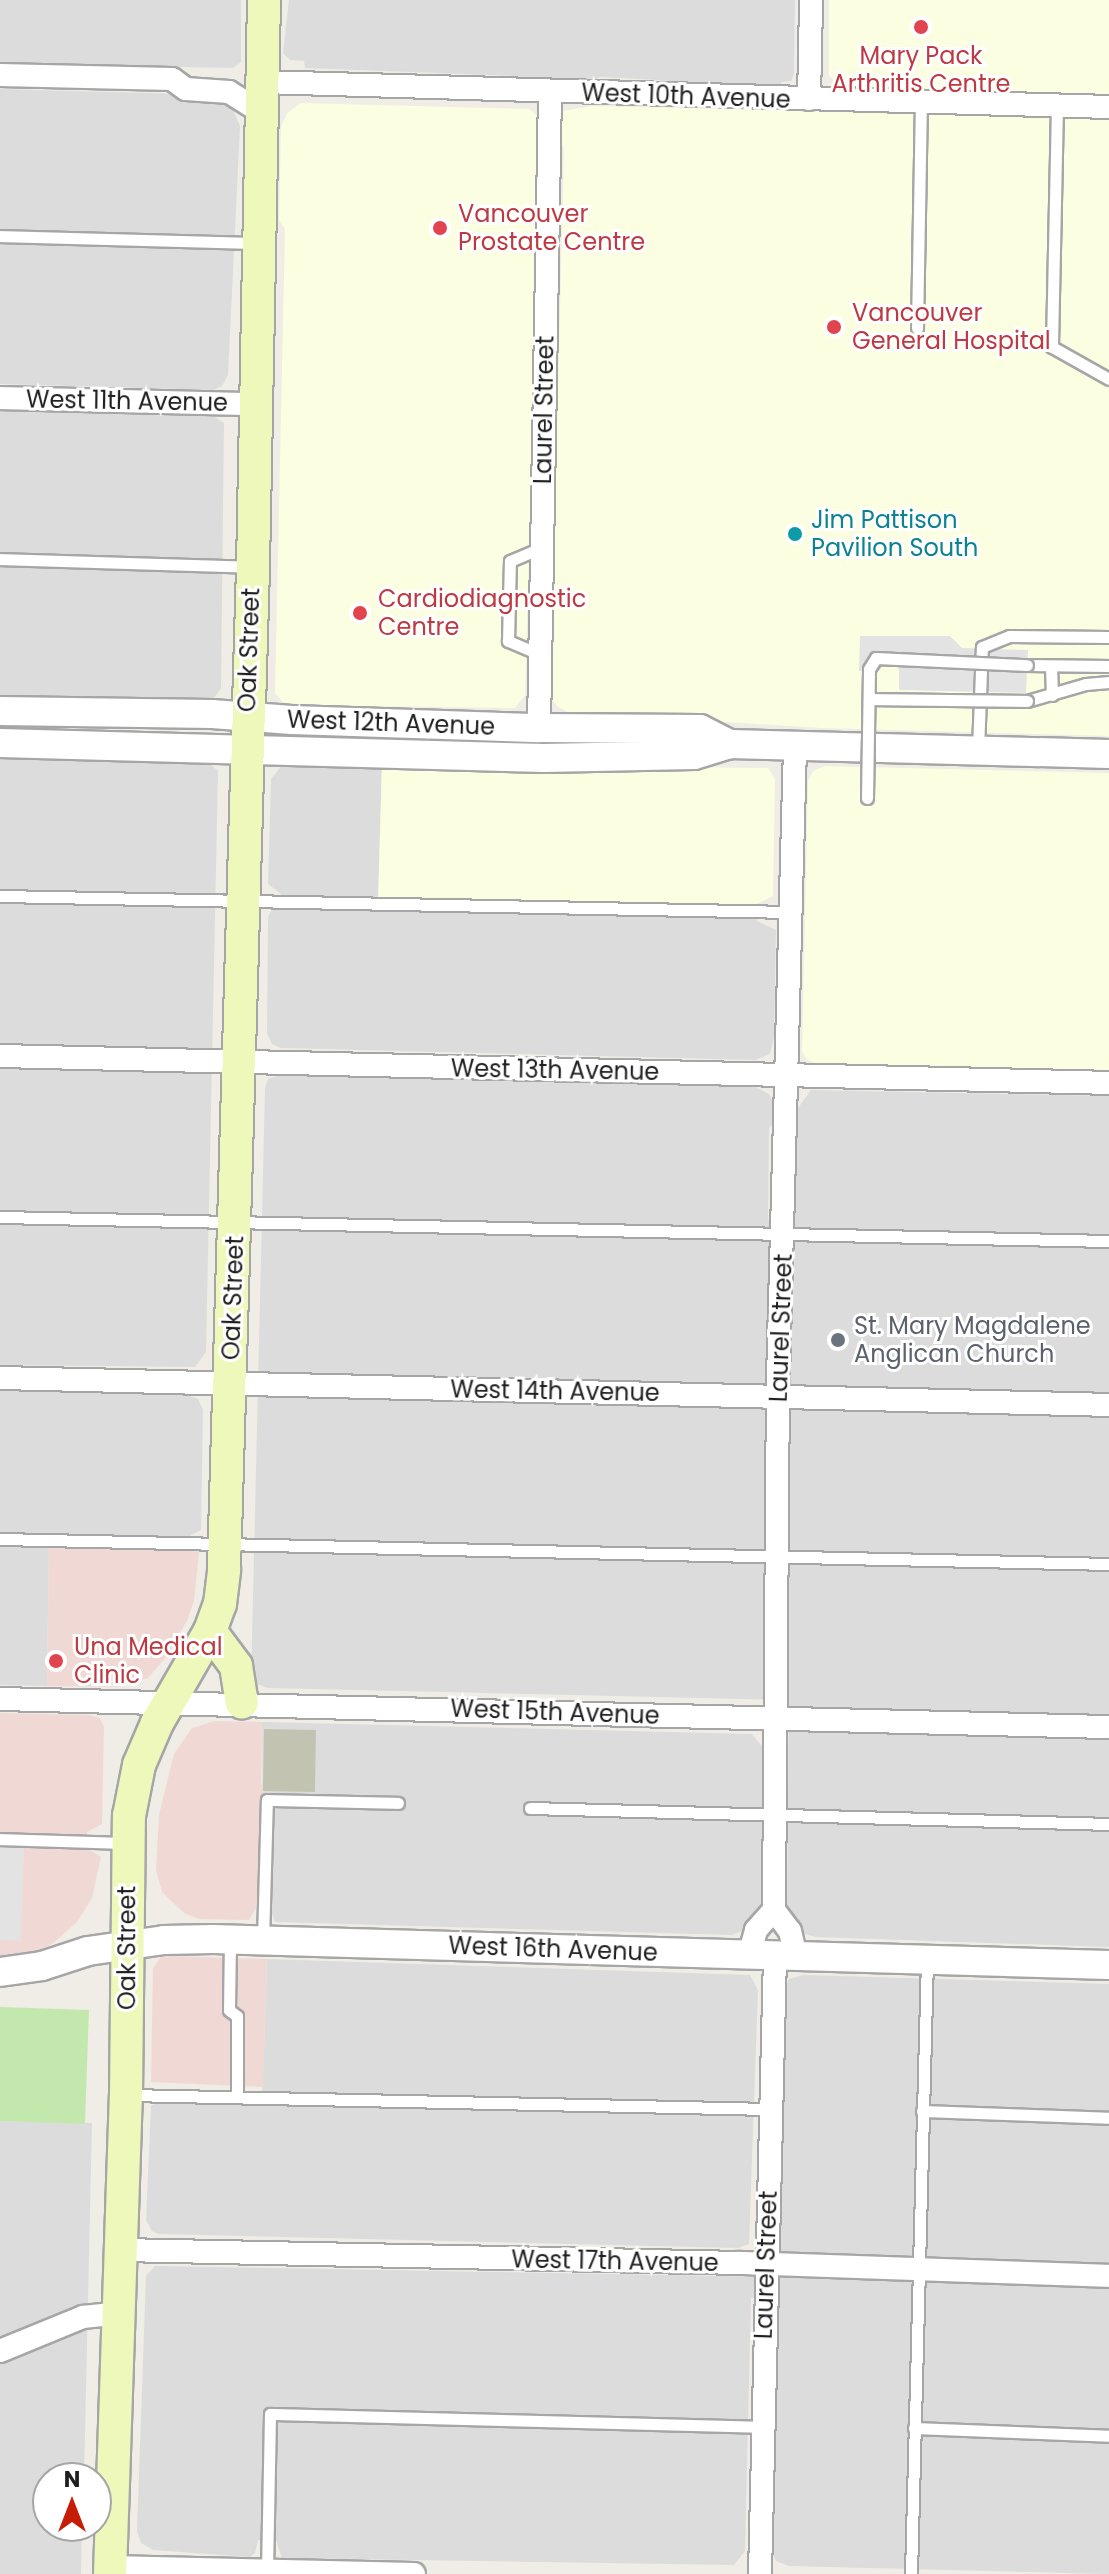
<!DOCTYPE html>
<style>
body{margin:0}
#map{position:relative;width:1109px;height:2574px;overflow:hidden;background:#efede5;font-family:Poppins,sans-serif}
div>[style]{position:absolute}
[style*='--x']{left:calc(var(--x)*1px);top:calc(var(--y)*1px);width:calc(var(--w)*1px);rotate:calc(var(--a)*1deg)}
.residential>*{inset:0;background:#dddcdc}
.commercial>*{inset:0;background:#f0d9d5}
.education>*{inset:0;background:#fbfee0}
.construction>*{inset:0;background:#c2c4b1;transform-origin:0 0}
.grass>*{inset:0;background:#c3e8ad;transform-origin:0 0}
.parking>*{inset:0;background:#e3e3e3;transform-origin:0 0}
.roads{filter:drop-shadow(2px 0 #a6a6a6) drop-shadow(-2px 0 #a6a6a6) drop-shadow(0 2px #a6a6a6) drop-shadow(0 -2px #a6a6a6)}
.service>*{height:11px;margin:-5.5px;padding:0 5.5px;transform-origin:5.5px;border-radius:5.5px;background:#fff}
.minor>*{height:22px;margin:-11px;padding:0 11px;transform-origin:11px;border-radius:11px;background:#fff}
.tertiary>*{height:28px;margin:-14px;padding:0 14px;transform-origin:14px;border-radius:14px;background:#fff}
.secondary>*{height:32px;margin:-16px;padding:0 16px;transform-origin:16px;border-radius:16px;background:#eef8bb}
.bridges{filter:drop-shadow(2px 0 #a6a6a6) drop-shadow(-2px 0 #a6a6a6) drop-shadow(0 2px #a6a6a6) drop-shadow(0 -2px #a6a6a6)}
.service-bridge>*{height:11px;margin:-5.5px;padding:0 5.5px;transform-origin:5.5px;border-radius:5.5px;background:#fff}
.dots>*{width:22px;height:22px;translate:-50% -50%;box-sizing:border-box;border:4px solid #fff;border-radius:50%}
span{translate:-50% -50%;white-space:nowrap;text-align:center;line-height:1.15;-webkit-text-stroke:6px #fff;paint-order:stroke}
.health-label{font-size:24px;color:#be3a42}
.left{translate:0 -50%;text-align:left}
.street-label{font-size:24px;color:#1f1f1f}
.culture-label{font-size:24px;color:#0d838f}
.worship-label{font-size:24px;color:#5b616d}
.north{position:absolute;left:32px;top:2462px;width:80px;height:80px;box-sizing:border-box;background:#fff;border:2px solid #a5a5a5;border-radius:50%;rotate:0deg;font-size:22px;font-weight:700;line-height:32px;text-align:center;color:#1f1f1f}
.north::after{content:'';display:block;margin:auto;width:28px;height:36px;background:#c71d06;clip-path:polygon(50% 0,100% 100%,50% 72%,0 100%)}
</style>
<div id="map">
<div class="residential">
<i style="clip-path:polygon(0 0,241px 0,241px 62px,233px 68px,0 63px)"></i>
<i style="clip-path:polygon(289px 0,795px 0,794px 73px,791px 81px,781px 82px,780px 90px,670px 87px,659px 80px,599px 77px,589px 84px,525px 82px,514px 76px,305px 68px,304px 61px,290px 60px,283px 53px)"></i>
<i style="clip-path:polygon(0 89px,220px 95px,229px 101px,240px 126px,228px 375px,222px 386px,213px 390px,0 384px)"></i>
<i style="clip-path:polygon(0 410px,212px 415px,224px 423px,221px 688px,212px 701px,0 699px)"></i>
<i style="clip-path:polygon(0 755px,206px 760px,218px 771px,206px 1352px,195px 1367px,0 1365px)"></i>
<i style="clip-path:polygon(284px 763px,382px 764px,378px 903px,757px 912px,757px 921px,776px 930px,774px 1037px,770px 1054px,755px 1060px,281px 1048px,272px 1044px,267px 1033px,268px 917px,271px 911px,279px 908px,281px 894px,268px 884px,271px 779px)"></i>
<i style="clip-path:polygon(281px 1075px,754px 1086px,769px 1094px,775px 1106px,775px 1121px,769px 1128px,768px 1220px,792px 1211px,794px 1123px,798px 1108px,811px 1090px,1109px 1096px,1109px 1947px,816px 1937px,798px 1932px,787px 1912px,789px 1700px,268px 1688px,251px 1682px,265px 1088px,268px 1079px)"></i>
<i style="clip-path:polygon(0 1389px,184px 1394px,198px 1399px,203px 1410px,201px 1530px,191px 1535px,190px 1543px,49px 1540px,47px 1686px,0 1685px)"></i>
<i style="clip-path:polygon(262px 1722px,752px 1734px,765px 1750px,761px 1911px,753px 1927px,732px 1935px,275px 1922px,270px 1908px,263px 1906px)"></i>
<i style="clip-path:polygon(267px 1959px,750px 1975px,758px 1990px,749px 2244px,738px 2248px,158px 2234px,152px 2231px,146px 2220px,151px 2106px,161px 2101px,262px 2103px)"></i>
<i style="clip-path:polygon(803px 1975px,1109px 1984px,1109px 2574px,789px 2566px,776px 2561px,771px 2550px,777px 2296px,751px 2298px,745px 2551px,734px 2565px,282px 2558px,276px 2540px,258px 2540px,255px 2553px,250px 2557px,153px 2550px,141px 2543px,137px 2531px,146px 2276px,155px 2266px,776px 2277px,784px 1988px,789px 1979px)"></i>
<i style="clip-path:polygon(0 2121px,92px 2123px,84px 2478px,48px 2478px,48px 2526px,82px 2526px,81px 2574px,0 2574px)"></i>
</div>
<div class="commercial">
<i style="clip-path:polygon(49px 1540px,190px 1543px,190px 1550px,199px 1552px,194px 1601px,187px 1621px,167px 1656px,148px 1678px,118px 1687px,47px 1686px)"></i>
<i style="clip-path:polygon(0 1713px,89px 1715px,100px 1718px,104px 1727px,102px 1824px,87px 1832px,87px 1848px,101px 1857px,92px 1898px,77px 1922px,52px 1944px,32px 1953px,9px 1958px,0 1958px)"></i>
<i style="clip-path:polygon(215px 1721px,262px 1722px,261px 1783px,267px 1800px,263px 1906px,256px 1908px,249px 1920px,199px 1919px,184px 1913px,162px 1892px,156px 1870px,159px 1815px,174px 1754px,192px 1728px)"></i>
<i style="clip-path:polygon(169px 1956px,267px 1959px,263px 2087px,151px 2082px,153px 1968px,161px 1957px)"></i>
</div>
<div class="education">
<i style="clip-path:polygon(829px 0,1109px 0,1109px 98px,846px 91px,846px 84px,836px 83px,829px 75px)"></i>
<i style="clip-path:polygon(301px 103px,529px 109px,538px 116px,541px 133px,525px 695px,515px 708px,291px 705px,283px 702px,275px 693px,285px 229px,279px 220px,281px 127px,287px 113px)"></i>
<i style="clip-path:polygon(592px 106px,1109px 117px,1109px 736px,821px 728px,567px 712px,557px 706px,553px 701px,554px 547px,549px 536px,550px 518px,555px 505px,564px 149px,558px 135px,563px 111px)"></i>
<i style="clip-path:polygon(382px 764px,768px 768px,775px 779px,773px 896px,757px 904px,757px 912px,378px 904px)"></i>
<i style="clip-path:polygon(825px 766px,1109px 773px,1109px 1070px,818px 1064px,807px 1060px,802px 1051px,808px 781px,813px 771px)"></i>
</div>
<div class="construction">
<i style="left:264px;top:1729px;width:52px;height:62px;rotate:1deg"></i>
</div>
<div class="grass">
<i style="left:0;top:2007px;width:89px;height:114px;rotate:2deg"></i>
</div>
<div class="parking">
<i style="clip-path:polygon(860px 636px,950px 636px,962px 648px,1028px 650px,1026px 693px,899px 690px,899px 669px,893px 663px,884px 664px,879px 671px,859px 671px)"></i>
<i style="left:0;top:1846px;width:24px;height:94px;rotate:2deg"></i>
</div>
<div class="roads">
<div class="service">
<i style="--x:1057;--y:106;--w:241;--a:91.2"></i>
<i style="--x:1052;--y:347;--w:65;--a:29.3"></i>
<i style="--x:0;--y:236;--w:257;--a:1.6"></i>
<i style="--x:917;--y:328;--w:226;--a:-89"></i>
<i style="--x:0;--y:559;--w:252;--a:1.8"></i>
<i style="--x:539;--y:654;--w:34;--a:-157"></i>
<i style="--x:508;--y:641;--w:80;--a:-88.6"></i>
<i style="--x:510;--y:561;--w:34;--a:-23"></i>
<i style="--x:1027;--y:665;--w:82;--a:0.7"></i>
<i style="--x:1051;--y:666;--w:29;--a:88"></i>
<i style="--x:1027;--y:701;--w:61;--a:-16.1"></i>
<i style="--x:1086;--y:684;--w:23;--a:-5"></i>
<i style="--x:978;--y:749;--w:102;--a:-87.8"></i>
<i style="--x:982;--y:647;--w:29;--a:-22"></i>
<i style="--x:1009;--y:636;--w:100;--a:0.6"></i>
<i style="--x:0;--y:896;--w:791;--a:1.16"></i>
<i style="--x:0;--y:1217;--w:1109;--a:1.24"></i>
<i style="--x:0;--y:1539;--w:1109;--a:1.29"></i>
<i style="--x:530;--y:1808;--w:579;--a:1.58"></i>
<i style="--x:0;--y:1839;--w:127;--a:1.8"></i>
<i style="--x:230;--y:1939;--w:71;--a:90.8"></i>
<i style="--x:229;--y:2010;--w:10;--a:37"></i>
<i style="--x:237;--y:2016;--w:81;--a:90"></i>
<i style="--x:263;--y:1940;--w:140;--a:-88.4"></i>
<i style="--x:267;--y:1800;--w:131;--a:1.3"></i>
<i style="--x:128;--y:2095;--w:643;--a:1.25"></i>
<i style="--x:922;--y:2111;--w:187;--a:2.1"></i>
<i style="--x:914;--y:2428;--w:195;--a:2.3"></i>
<i style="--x:267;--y:2571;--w:157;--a:-88.9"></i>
<i style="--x:270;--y:2414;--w:492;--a:1.5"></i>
<i style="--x:911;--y:2574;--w:614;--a:-88.51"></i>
</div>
<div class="minor">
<i style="--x:0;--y:75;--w:172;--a:1.3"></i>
<i style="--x:172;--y:79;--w:17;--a:36"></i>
<i style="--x:186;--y:89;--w:43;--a:4"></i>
<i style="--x:229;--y:92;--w:38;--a:32"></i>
<i style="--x:262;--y:82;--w:847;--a:1.69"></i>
<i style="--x:809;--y:99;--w:99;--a:-88.8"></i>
<i style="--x:0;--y:398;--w:254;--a:1.4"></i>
<i style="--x:539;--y:728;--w:636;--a:-89.01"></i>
<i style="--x:0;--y:1056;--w:1109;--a:1.39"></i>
<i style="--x:0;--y:1378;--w:1109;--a:1.39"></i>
<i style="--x:0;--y:1699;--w:1109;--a:1.45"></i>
<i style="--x:774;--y:1910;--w:26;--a:53"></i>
<i style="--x:790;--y:1931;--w:26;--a:77"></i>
<i style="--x:749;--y:1955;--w:26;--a:-74"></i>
<i style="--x:756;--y:1930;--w:27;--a:-48"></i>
<i style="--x:774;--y:1910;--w:531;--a:-89.57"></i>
<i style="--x:778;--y:1379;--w:633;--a:-88.46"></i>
<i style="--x:121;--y:2250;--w:619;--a:1.2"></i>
<i style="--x:740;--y:2263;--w:369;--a:2"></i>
<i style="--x:0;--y:2351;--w:90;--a:-22.3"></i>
<i style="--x:83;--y:2317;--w:36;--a:-6"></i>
<i style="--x:110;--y:2567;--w:304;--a:1.3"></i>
<i style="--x:760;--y:2574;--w:618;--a:-88.61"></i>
</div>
<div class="tertiary">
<i style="--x:0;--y:711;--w:212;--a:0.8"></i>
<i style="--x:212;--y:714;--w:80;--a:4.3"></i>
<i style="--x:292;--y:720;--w:247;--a:1.9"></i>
<i style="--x:539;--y:728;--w:161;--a:0.4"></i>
<i style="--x:700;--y:729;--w:34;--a:27"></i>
<i style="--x:0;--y:743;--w:544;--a:1.58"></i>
<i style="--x:544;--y:758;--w:150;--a:-1.1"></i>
<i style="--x:694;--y:755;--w:38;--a:-17"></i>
<i style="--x:730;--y:744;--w:379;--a:1.5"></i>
<i style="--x:0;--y:1972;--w:42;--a:-8.1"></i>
<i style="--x:42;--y:1966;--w:48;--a:-18.1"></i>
<i style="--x:88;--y:1951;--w:77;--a:-8.2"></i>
<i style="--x:164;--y:1940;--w:49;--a:-1.2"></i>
<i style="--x:213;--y:1939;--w:896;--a:1.66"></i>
</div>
<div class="secondary">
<i style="--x:210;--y:1631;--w:44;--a:53.4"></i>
<i style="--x:236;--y:1666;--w:37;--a:81"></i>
<i style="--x:110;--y:2574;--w:479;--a:-88.1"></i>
<i style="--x:126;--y:2095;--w:279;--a:-89.4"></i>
<i style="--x:129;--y:1816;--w:52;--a:-78.9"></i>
<i style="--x:139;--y:1765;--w:46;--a:-66.8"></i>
<i style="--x:157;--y:1723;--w:106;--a:-60.1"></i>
<i style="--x:210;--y:1631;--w:29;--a:-70"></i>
<i style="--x:220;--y:1604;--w:35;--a:-83"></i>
<i style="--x:224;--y:1569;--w:1002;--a:-88.34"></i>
<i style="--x:253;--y:567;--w:567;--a:-88.89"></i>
</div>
</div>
<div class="bridges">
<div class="service-bridge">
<i style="--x:870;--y:699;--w:157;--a:0.7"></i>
<i style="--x:867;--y:798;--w:129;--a:-89.1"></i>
<i style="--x:869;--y:669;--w:13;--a:-58"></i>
<i style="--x:876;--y:658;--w:151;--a:2.7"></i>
</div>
</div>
<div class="dots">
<i style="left:921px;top:27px;background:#e0444e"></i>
<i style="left:440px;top:228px;background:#e0444e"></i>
<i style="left:834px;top:327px;background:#e0444e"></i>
<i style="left:795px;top:534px;background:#0f9aa8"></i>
<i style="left:360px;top:613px;background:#e0444e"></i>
<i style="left:838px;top:1340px;background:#6b7280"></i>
<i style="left:56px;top:1661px;background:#e0444e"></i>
</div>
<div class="health-label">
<span style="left:921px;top:70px">Mary Pack<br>Arthritis Centre</span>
<span class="left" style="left:458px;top:228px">Vancouver<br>Prostate Centre</span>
<span class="left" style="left:852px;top:327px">Vancouver<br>General Hospital</span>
<span class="left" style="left:378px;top:613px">Cardiodiagnostic<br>Centre</span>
<span class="left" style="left:74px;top:1661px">Una Medical<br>Clinic</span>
</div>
<div class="street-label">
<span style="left:686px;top:96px;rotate:2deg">West 10th Avenue</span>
<span style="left:127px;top:401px;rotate:1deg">West 11th Avenue</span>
<span style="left:544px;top:410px;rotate:-89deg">Laurel Street</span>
<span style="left:249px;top:650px;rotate:-88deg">Oak Street</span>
<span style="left:391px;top:723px;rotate:2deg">West 12th Avenue</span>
<span style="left:555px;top:1070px;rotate:1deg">West 13th Avenue</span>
<span style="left:233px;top:1298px;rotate:-88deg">Oak Street</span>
<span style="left:781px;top:1328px;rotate:-88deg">Laurel Street</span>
<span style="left:555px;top:1391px;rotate:1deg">West 14th Avenue</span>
<span style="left:555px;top:1712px;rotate:2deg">West 15th Avenue</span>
<span style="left:127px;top:1948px;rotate:-90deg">Oak Street</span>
<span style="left:553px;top:1949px;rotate:2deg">West 16th Avenue</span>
<span style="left:615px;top:2261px;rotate:1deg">West 17th Avenue</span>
<span style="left:766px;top:2265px;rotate:-88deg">Laurel Street</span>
</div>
<div class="culture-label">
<span class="left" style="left:811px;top:534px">Jim Pattison<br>Pavilion South</span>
</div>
<div class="worship-label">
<span class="left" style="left:854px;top:1340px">St. Mary Magdalene<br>Anglican Church</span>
</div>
<div class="north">N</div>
</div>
